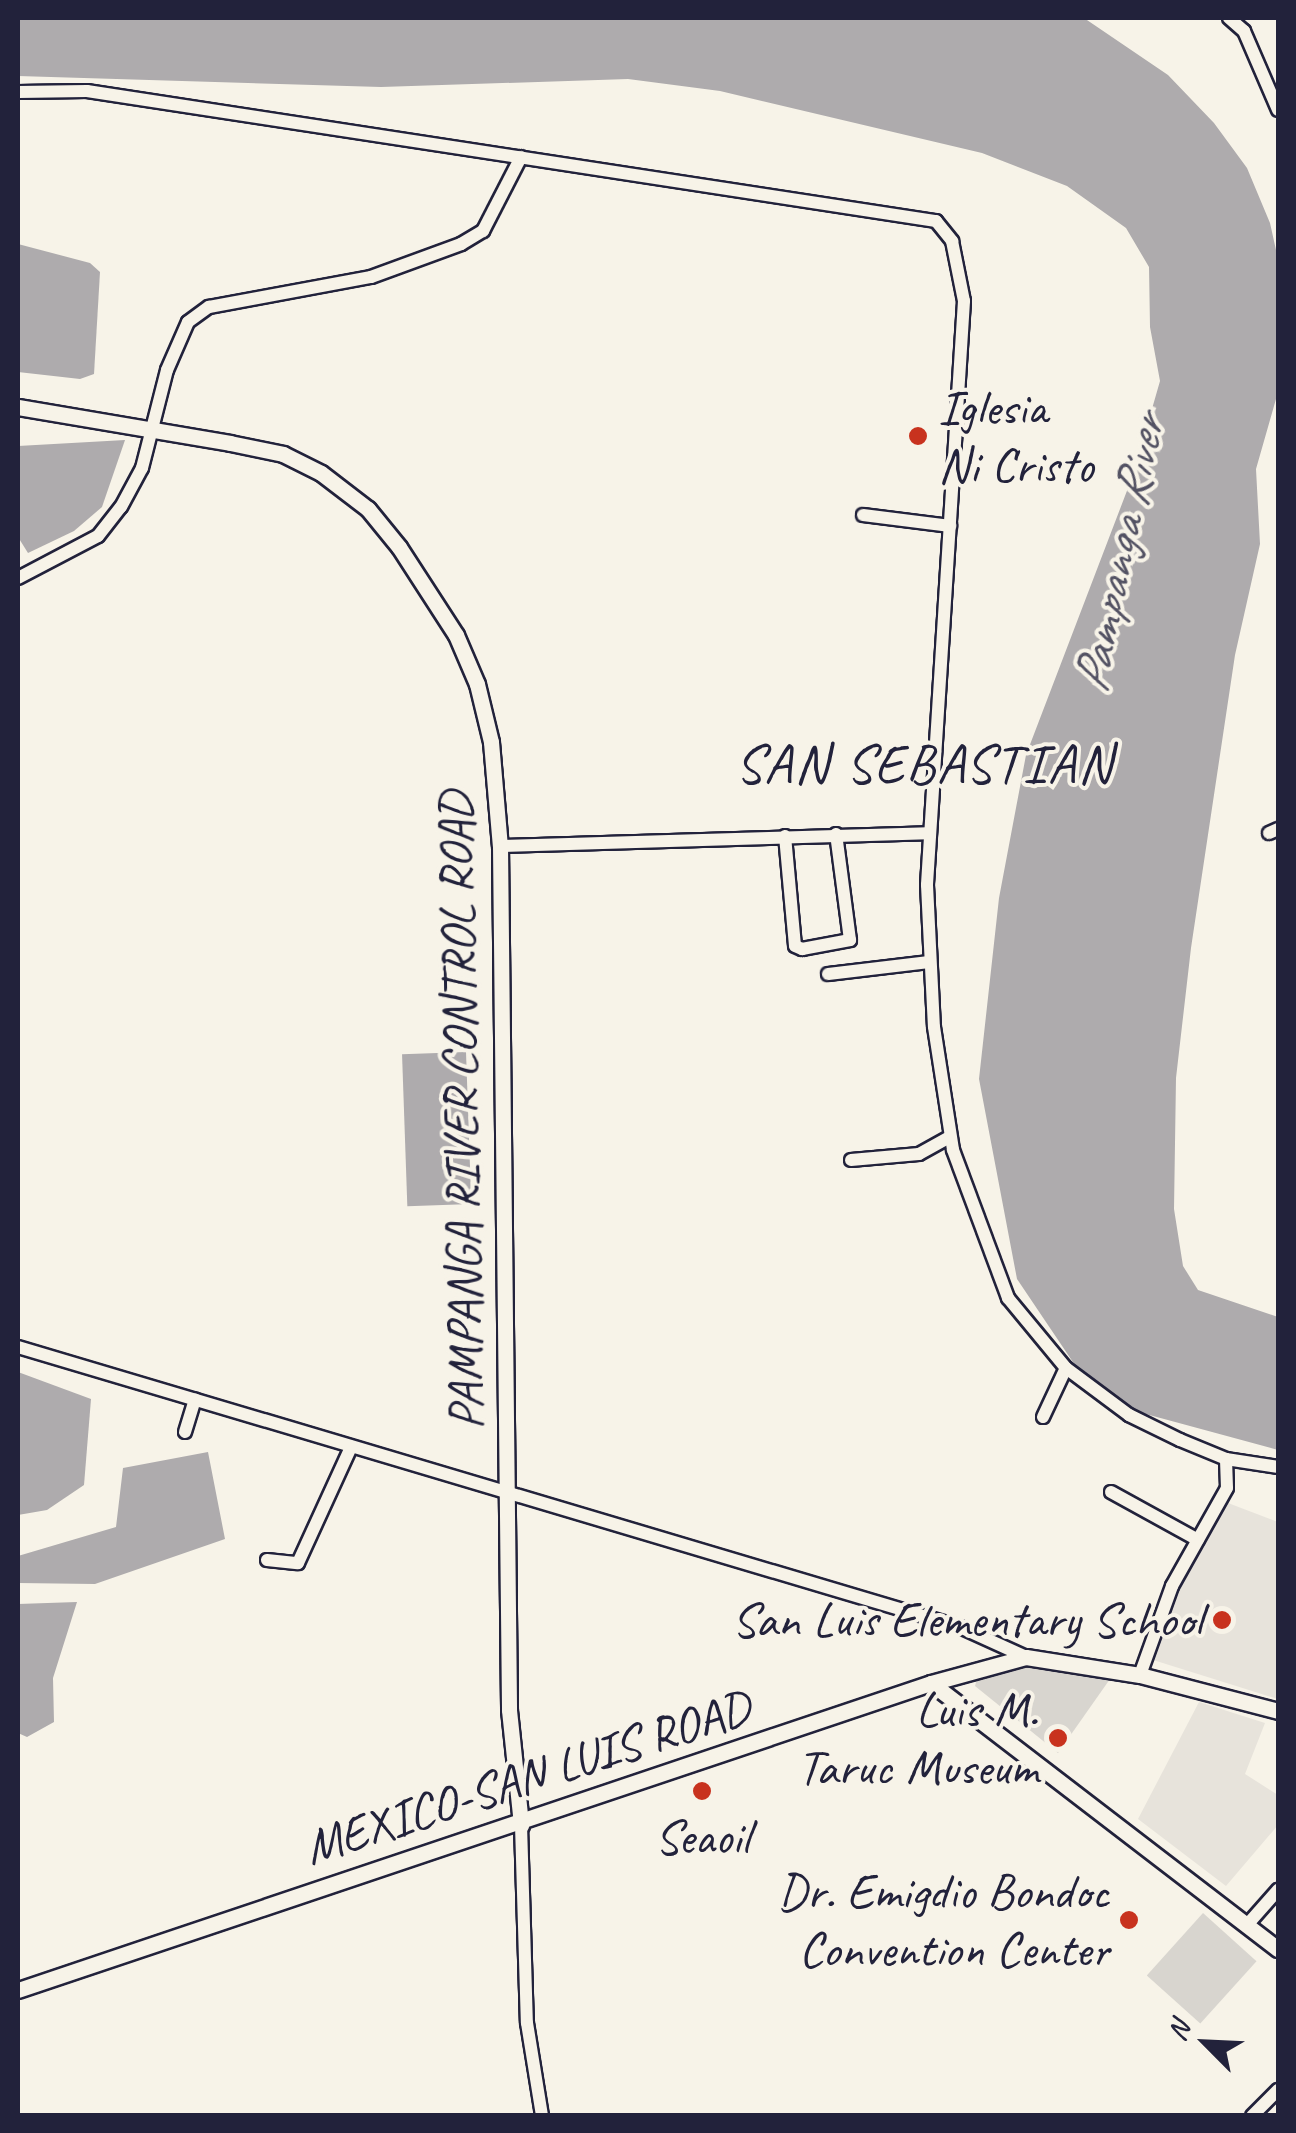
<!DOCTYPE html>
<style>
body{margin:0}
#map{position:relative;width:1296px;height:2133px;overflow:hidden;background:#f7f3e8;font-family:Caveat,sans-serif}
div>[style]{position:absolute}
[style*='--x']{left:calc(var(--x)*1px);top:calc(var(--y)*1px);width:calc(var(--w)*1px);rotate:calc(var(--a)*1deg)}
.built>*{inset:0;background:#e7e3db}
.green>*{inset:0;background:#d8d5cf;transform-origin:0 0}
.water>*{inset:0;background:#aeabad;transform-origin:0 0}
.roads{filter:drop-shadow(2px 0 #22223b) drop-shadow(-2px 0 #22223b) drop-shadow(0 2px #22223b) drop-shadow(0 -2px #22223b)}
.minor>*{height:12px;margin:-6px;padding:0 6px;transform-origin:6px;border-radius:6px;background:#f7f3e8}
.major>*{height:15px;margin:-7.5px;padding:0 7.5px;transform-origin:7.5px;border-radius:7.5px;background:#f7f3e8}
.dots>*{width:28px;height:28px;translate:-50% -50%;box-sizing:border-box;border:5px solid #f7f3e8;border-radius:50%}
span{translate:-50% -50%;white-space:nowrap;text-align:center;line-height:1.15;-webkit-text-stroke:8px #f7f3e8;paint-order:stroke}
.poi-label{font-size:50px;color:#22223b}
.left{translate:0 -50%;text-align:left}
.right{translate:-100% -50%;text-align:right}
.street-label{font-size:50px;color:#22223b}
.water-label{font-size:52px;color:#535263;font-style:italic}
.quarter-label{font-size:55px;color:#22223b;letter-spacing:2.5px}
.frame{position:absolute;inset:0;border:20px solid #22223b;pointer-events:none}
.north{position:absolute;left:1156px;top:1993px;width:100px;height:100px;-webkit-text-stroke:8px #f7f3e8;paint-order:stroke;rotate:294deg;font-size:28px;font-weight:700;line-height:40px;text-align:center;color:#22223b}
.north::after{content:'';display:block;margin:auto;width:35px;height:45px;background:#22223b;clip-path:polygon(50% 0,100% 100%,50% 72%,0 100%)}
</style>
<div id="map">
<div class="built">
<i style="clip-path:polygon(1228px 1503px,1278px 1522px,1278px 1699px,1150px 1659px,1181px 1581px)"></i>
<i style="clip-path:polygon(1199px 1702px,1265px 1723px,1245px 1774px,1278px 1795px,1278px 1825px,1226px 1886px,1138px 1819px)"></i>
</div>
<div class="green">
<i style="clip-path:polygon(1021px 1664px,1110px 1679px,1058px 1753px,975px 1686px,977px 1679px)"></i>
<i style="left:1203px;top:1913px;width:72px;height:84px;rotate:42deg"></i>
</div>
<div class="water">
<i style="clip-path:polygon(18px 18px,1084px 18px,1168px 75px,1214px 123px,1247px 168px,1270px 223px,1278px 259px,1278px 392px,1256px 469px,1260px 544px,1235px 655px,1191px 948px,1176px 1078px,1174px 1209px,1183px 1266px,1198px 1290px,1278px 1317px,1278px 1450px,1142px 1413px,1083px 1377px,1017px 1279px,979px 1079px,999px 898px,1026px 755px,1133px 475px,1160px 381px,1150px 327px,1149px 267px,1126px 228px,1067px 186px,982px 153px,720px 91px,628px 79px,381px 87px,18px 76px)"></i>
<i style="clip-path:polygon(18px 244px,90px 263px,100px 272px,94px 374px,80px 379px,18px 372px)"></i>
<i style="clip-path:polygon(125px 440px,102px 507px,74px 531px,28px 553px,18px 537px,18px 446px)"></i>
<i style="left:466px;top:1052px;width:152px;height:64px;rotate:88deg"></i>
<i style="clip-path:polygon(18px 1372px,91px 1399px,84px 1485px,47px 1510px,18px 1515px)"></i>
<i style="clip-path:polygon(208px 1452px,225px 1539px,95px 1584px,18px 1583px,18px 1556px,116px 1527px,123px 1468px)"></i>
<i style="clip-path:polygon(77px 1602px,53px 1678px,54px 1722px,27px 1737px,18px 1733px,18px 1604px)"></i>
</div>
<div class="roads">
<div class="minor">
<i style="--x:1229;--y:18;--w:20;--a:41"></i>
<i style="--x:1244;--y:31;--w:86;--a:66.7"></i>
<i style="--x:18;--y:92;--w:69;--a:-0.8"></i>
<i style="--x:87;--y:91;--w:859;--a:8.71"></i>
<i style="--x:936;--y:221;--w:26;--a:51"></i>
<i style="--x:952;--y:241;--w:61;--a:78.7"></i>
<i style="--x:964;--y:301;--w:585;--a:93.63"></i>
<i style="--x:927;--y:885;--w:142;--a:87.2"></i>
<i style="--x:934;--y:1027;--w:124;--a:81.2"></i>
<i style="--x:953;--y:1150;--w:158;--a:69.6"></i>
<i style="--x:1008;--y:1298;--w:91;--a:50.4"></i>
<i style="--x:1066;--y:1368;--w:79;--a:36.7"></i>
<i style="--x:1129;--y:1415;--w:57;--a:26.1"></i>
<i style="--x:1180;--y:1440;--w:50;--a:22.4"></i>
<i style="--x:1226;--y:1459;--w:53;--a:8.7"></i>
<i style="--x:863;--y:515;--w:88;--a:7.2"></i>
<i style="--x:18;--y:578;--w:90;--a:-27.7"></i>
<i style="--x:98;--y:536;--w:37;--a:-52"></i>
<i style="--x:121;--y:507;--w:44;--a:-61.7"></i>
<i style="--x:142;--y:468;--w:101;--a:-75.7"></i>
<i style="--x:167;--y:370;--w:52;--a:-66.4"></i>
<i style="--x:188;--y:322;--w:26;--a:-36"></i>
<i style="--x:209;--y:307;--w:165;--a:-10.5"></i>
<i style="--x:371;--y:277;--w:96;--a:-20.1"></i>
<i style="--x:461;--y:244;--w:26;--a:-31"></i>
<i style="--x:483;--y:231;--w:83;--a:-62.8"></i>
<i style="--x:1269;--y:833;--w:10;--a:-24"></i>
<i style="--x:785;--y:836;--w:110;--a:84.8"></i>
<i style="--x:795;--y:946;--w:8;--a:23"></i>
<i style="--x:802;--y:949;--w:49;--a:-10.6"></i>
<i style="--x:850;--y:940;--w:107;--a:-97.5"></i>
<i style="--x:500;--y:846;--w:430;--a:-1.7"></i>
<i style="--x:828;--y:974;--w:102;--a:-6.8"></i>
<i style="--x:851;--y:1160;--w:68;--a:-5"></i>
<i style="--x:919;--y:1154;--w:35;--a:-29"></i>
<i style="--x:18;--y:1347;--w:983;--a:16.55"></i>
<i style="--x:960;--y:1627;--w:72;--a:24.4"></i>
<i style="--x:1043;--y:1417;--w:54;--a:-64.9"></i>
<i style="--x:185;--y:1432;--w:34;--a:-73"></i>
<i style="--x:1111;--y:1492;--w:99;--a:28.9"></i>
<i style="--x:267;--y:1560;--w:31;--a:6"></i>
<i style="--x:298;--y:1563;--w:128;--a:-65.4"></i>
<i style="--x:1140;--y:1675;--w:95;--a:-70.2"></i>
<i style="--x:1172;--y:1586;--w:112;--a:-60.7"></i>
<i style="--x:1227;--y:1488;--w:29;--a:-92"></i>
<i style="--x:521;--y:1825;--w:198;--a:88.3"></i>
<i style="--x:527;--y:2023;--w:94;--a:80.8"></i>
<i style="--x:1247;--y:1925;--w:47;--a:-48.5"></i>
<i style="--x:1252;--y:2116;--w:37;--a:-45"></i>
</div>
<div class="major">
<i style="--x:18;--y:407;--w:215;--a:9.6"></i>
<i style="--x:230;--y:443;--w:54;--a:11.7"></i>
<i style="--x:283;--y:454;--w:42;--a:26.6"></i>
<i style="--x:321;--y:473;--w:59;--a:37.5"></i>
<i style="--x:368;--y:509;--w:49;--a:50.8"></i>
<i style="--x:399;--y:547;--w:105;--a:57.1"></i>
<i style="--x:456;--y:635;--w:53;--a:66.8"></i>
<i style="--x:477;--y:684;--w:60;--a:76.4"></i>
<i style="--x:491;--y:742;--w:104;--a:85.1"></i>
<i style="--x:500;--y:846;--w:864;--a:89.4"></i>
<i style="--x:509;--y:1710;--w:116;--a:84"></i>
<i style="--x:931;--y:1683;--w:98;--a:-15.3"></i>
<i style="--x:1026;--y:1657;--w:115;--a:9"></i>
<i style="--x:1140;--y:1675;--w:143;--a:14.6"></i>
<i style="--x:18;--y:1990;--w:963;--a:-18.59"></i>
<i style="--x:931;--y:1683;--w:437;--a:37.5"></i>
</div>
</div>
<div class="dots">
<i style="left:918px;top:436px;background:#c8321e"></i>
<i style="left:1222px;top:1620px;background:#c8321e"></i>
<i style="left:1058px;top:1738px;background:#c8321e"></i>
<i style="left:702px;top:1791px;background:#c8321e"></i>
<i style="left:1129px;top:1920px;background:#c8321e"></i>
</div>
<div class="poi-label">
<span class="left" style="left:938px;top:436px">Iglesia<br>Ni Cristo</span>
<span class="right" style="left:1202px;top:1620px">San Luis Elementary School</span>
<span class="right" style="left:1038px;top:1738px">Luis M.<br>Taruc Museum</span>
<span style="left:702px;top:1837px">Seaoil</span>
<span class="right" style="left:1109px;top:1920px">Dr. Emigdio Bondoc<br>Convention Center</span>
</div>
<div class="street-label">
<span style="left:461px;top:1111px;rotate:-91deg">PAMPANGA RIVER CONTROL ROAD</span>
<span style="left:527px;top:1777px;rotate:-18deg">MEXICO-SAN LUIS ROAD</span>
</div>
<div class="water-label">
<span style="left:1119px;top:554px;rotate:-78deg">Pampanga River</span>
</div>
<div class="quarter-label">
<span style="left:924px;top:765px">SAN SEBASTIAN</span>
</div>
<div class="frame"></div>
<div class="north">N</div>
</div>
